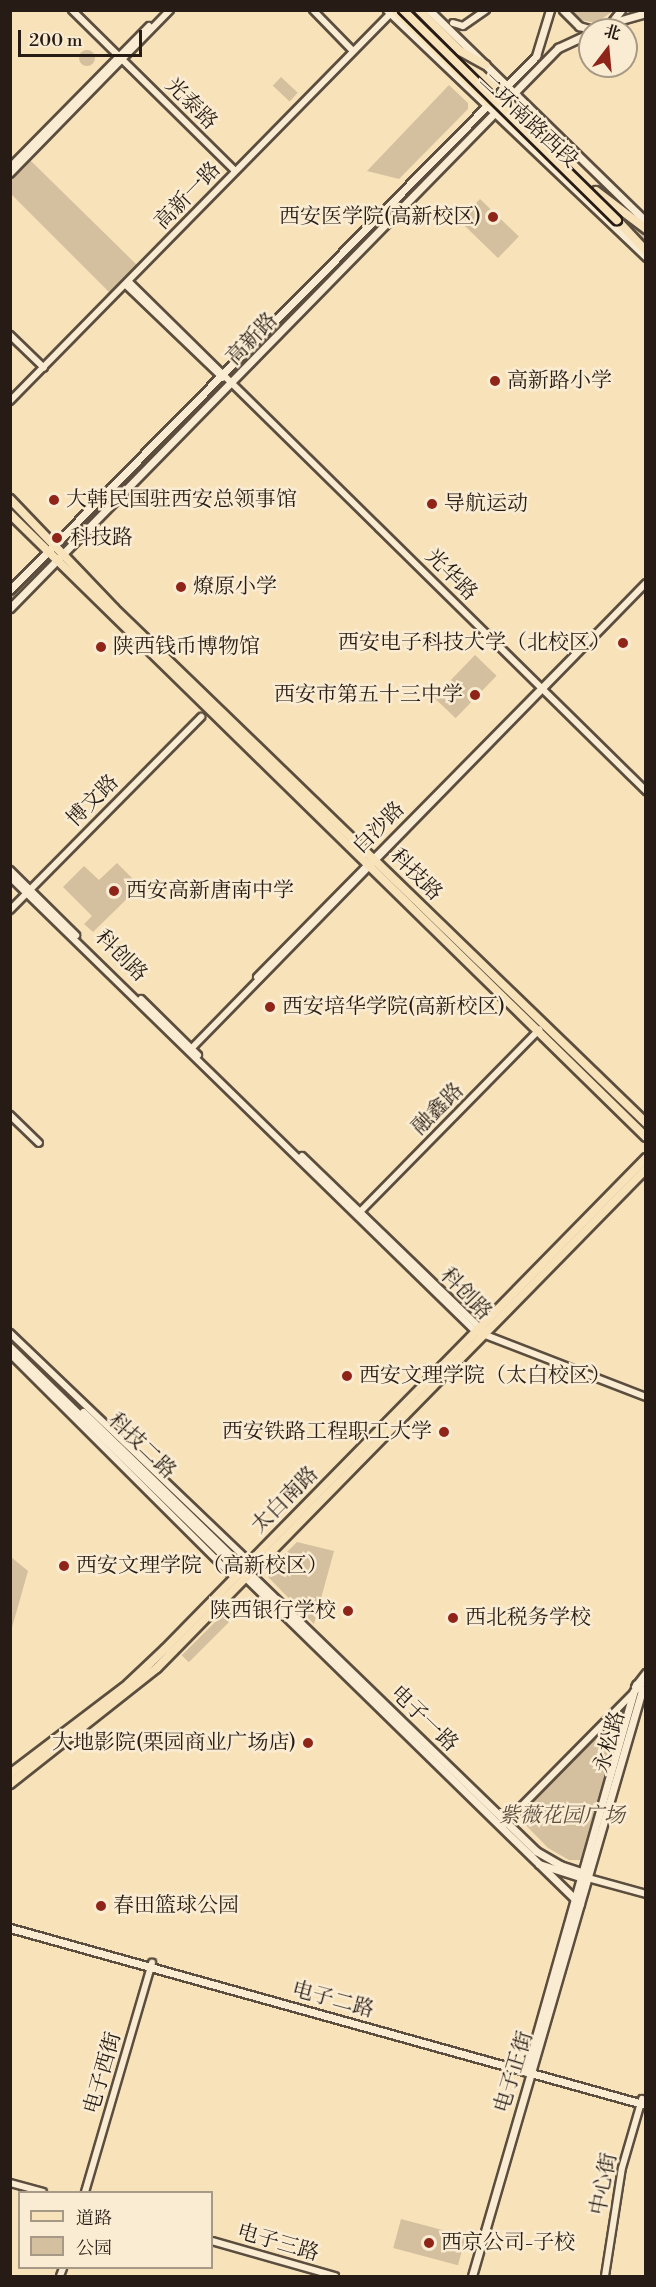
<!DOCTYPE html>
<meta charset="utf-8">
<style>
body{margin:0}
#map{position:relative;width:656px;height:2287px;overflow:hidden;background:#f8e2ba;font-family:"Libre Bodoni","Noto Serif SC",serif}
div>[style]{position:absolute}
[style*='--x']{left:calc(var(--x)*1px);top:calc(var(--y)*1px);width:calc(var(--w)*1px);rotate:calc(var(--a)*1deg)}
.green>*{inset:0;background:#d4c09e;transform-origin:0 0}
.round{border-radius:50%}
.roads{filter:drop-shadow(2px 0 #5b4e3e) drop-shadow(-2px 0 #5b4e3e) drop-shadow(0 2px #5b4e3e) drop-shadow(0 -2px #5b4e3e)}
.tertiary>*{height:6px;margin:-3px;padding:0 3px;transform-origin:3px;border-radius:3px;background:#faecd2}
.secondary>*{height:7px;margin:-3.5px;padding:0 3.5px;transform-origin:3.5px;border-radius:3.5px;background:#faecd2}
.primary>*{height:8px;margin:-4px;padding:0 4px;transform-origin:4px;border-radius:4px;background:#f8e2ba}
.trunk>*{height:8px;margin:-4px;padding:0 4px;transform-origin:4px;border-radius:4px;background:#f8e2ba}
.bridges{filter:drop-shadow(2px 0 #271c15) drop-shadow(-2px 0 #271c15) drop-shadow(0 2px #271c15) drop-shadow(0 -2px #271c15)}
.trunk-bridge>*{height:8px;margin:-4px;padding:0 4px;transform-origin:4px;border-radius:4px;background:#f8e2ba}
.dots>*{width:16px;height:16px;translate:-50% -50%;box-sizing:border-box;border:3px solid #faecd2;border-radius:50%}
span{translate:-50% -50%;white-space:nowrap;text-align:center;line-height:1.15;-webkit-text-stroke:5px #faecd2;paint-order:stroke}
.street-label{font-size:21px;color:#271c15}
.poi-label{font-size:21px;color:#271c15}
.right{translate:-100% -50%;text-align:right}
.left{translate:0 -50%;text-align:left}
.park-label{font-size:21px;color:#5b4d3e;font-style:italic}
.frame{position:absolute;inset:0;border:12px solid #271c15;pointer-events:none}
.legend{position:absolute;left:18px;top:2191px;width:195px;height:78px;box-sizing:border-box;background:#faecd2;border:2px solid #a69986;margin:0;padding:8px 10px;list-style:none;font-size:18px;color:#271c15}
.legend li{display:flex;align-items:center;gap:12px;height:30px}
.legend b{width:30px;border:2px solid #a69986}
.north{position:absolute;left:578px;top:18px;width:60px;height:60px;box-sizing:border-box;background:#faecd2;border:2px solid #a69986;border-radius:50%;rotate:16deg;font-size:16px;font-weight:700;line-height:24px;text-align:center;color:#271c15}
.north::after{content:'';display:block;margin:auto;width:21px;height:27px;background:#8f2418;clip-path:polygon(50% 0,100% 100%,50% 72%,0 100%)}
.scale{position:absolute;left:18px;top:30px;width:124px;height:27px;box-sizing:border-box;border:3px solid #271c15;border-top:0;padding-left:8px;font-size:18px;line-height:21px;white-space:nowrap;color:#271c15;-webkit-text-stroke:4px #faecd2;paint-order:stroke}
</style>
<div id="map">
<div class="green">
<i style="clip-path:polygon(571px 11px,613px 11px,596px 23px,581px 20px)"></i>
<i class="round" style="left:79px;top:50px;width:16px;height:16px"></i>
<i style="left:281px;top:77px;width:23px;height:12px;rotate:43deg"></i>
<i style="clip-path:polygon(449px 85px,468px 103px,468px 109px,399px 179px,367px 171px)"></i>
<i style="clip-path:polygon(29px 159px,138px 266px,111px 294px,11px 194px,10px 177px)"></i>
<i style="left:480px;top:199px;width:54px;height:30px;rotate:44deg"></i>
<i style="clip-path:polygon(610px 206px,645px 232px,645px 243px,608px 207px)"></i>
<i style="left:475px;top:655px;width:30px;height:59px;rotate:44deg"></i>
<i style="clip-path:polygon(117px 863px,140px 886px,93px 932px,84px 924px,92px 916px,63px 887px,84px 866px,99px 880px)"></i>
<i style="clip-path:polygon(297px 1542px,334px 1551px,314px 1624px,268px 1577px,267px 1572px)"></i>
<i style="clip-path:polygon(11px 1557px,28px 1571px,11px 1631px)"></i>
<i style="left:239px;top:1598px;width:10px;height:81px;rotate:45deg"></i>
<i style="clip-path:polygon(615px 1715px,624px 1719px,583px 1860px,569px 1860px,548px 1848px,518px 1817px)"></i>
<i style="left:401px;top:2219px;width:67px;height:30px;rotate:15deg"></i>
</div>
<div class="roads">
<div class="tertiary">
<i style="--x:72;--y:10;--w:229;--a:44.6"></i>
<i style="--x:313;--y:10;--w:57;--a:45.7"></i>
<i style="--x:453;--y:23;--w:10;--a:17"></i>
<i style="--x:463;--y:26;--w:28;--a:-35"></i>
<i style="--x:10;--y:167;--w:198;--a:-45.4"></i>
<i style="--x:10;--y:174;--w:229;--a:-45.7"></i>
<i style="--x:129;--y:282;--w:726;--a:44.55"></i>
<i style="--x:126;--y:285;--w:134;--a:43.8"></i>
<i style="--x:10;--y:335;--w:47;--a:44.1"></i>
<i style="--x:10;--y:401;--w:542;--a:-45.52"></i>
<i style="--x:10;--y:870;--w:93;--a:44.6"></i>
<i style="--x:10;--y:877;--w:650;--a:44.31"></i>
<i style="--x:475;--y:1331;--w:183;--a:21.1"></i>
<i style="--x:10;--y:910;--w:272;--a:-45.3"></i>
<i style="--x:257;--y:977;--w:482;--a:-45.4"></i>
<i style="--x:141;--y:999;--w:80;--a:44.5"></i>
<i style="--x:189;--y:1051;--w:654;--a:-45.68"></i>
<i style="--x:10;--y:1115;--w:40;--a:44"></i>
<i style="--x:302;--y:1156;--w:250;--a:44"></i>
<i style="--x:357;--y:1215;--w:260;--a:-45.5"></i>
<i style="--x:10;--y:1333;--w:332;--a:43.7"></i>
<i style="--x:10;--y:1354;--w:316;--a:44.9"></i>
<i style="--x:635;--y:1687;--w:18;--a:-52"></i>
<i style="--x:503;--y:1825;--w:204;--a:-45.4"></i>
<i style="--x:588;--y:1878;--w:60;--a:15.4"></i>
<i style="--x:10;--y:2183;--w:34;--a:15"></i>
<i style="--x:85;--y:2192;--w:239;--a:-73.7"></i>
<i style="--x:212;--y:2241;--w:128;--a:15.9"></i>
<i style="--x:60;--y:2276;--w:9;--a:-69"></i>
<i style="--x:605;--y:2276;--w:109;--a:-81.1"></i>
<i style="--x:622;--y:2168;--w:72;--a:-73.8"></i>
</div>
<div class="secondary">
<i style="--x:387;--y:10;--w:358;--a:43.6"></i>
<i style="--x:429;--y:10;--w:303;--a:44.3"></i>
<i style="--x:563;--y:10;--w:23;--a:45"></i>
<i style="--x:579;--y:26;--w:15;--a:16"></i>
<i style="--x:611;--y:23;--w:36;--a:-16"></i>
<i style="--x:596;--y:30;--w:17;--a:-25"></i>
<i style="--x:611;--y:23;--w:16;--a:-52"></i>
<i style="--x:10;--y:590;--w:750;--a:-45.43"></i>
<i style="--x:536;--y:56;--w:48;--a:-73.1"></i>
<i style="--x:10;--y:608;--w:784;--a:-45.62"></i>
<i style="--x:558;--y:48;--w:35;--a:-25"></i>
<i style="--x:10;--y:1347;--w:797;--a:44.34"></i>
<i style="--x:83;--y:1412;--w:631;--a:44.1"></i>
<i style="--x:536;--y:1851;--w:28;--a:30"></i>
<i style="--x:560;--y:1865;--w:25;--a:18"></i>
<i style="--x:539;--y:1864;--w:46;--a:17.7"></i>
<i style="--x:10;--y:1928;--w:660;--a:15.55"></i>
<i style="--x:526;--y:2072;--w:396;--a:-74.2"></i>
<i style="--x:472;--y:2276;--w:610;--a:-73.82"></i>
<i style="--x:642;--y:1690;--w:8;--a:-135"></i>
</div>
<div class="primary">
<i style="--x:10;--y:499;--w:151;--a:46.3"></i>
<i style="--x:114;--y:608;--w:740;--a:44.07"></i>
<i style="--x:10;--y:514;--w:890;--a:44.41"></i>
<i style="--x:10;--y:1774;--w:148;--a:-37.3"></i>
<i style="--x:128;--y:1684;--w:51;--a:-43.4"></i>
<i style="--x:165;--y:1649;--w:687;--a:-45.59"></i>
<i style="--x:10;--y:1784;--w:187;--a:-38.3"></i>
<i style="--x:157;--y:1668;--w:699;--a:-45.58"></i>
</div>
<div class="trunk">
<i style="--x:395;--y:10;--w:132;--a:44.4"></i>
<i style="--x:419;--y:10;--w:58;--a:45"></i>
<i style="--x:460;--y:51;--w:29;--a:29"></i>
<i style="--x:596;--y:191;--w:63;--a:37.2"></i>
<i style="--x:617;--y:220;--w:42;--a:46.9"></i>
</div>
</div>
<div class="bridges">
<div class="trunk-bridge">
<i style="--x:403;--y:10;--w:300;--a:44.5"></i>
</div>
</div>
<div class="dots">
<i style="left:493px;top:217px;background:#8f2418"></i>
<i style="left:495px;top:381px;background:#8f2418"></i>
<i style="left:54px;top:500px;background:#8f2418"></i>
<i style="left:432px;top:504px;background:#8f2418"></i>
<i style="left:57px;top:538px;background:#8f2418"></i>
<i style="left:181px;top:587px;background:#8f2418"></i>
<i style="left:623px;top:643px;background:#8f2418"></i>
<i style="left:101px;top:647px;background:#8f2418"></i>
<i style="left:475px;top:695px;background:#8f2418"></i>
<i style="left:114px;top:891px;background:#8f2418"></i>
<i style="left:270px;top:1007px;background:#8f2418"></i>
<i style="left:347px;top:1376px;background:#8f2418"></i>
<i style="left:444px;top:1432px;background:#8f2418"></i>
<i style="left:64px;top:1566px;background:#8f2418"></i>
<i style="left:348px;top:1611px;background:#8f2418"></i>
<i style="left:453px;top:1618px;background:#8f2418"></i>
<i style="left:308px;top:1743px;background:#8f2418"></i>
<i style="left:101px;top:1906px;background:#8f2418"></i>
<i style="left:429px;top:2243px;background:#8f2418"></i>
</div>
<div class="street-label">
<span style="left:191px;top:104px;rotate:45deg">光泰路</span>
<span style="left:528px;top:121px;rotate:43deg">二环南路西段</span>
<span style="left:188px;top:196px;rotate:-46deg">高新一路</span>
<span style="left:252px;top:339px;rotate:-46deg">高新路</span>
<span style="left:451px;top:575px;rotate:45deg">光华路</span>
<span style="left:93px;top:801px;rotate:-45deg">博文路</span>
<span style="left:379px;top:828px;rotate:-45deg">白沙路</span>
<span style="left:416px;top:875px;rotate:45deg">科技路</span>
<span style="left:121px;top:956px;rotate:45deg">科创路</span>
<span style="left:438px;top:1109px;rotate:-45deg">融鑫路</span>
<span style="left:466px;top:1294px;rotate:46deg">科创路</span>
<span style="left:142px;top:1446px;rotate:44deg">科技二路</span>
<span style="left:285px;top:1500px;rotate:-45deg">太白南路</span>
<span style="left:424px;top:1719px;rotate:44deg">电子一路</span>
<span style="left:610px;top:1742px;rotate:-74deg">永松路</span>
<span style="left:333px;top:2000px;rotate:15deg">电子二路</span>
<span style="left:514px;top:2072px;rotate:-73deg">电子正街</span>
<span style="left:103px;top:2073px;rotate:-74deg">电子西街</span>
<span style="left:604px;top:2184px;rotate:-79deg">中心街</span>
<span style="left:278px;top:2243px;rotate:16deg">电子三路</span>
</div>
<div class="poi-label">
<span class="right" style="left:481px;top:217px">西安医学院(高新校区)</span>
<span class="left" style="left:507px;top:381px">高新路小学</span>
<span class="left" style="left:66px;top:500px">大韩民国驻西安总领事馆</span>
<span class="left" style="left:444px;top:504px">导航运动</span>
<span class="left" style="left:70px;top:538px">科技路</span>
<span class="left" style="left:193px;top:587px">燎原小学</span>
<span class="right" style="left:611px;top:643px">西安电子科技大学（北校区）</span>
<span class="left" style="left:113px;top:647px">陕西钱币博物馆</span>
<span class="right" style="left:463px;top:695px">西安市第五十三中学</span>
<span class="left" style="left:126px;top:891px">西安高新唐南中学</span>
<span class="left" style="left:282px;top:1007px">西安培华学院(高新校区)</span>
<span class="left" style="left:359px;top:1376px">西安文理学院（太白校区）</span>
<span class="right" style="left:432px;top:1432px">西安铁路工程职工大学</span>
<span class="left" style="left:76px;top:1566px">西安文理学院（高新校区）</span>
<span class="right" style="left:336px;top:1611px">陕西银行学校</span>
<span class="left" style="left:465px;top:1618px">西北税务学校</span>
<span class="right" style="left:296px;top:1743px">大地影院(栗园商业广场店)</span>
<span class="left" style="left:113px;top:1906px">春田篮球公园</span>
<span class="left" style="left:441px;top:2243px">西京公司-子校</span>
</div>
<div class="park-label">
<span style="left:562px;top:1816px">紫薇花园广场</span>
</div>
<div class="frame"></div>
<ul class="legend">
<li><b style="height:8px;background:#f8e2ba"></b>道路</li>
<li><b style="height:16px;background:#d4c09e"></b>公园</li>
</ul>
<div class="north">北</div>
<div class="scale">200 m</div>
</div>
